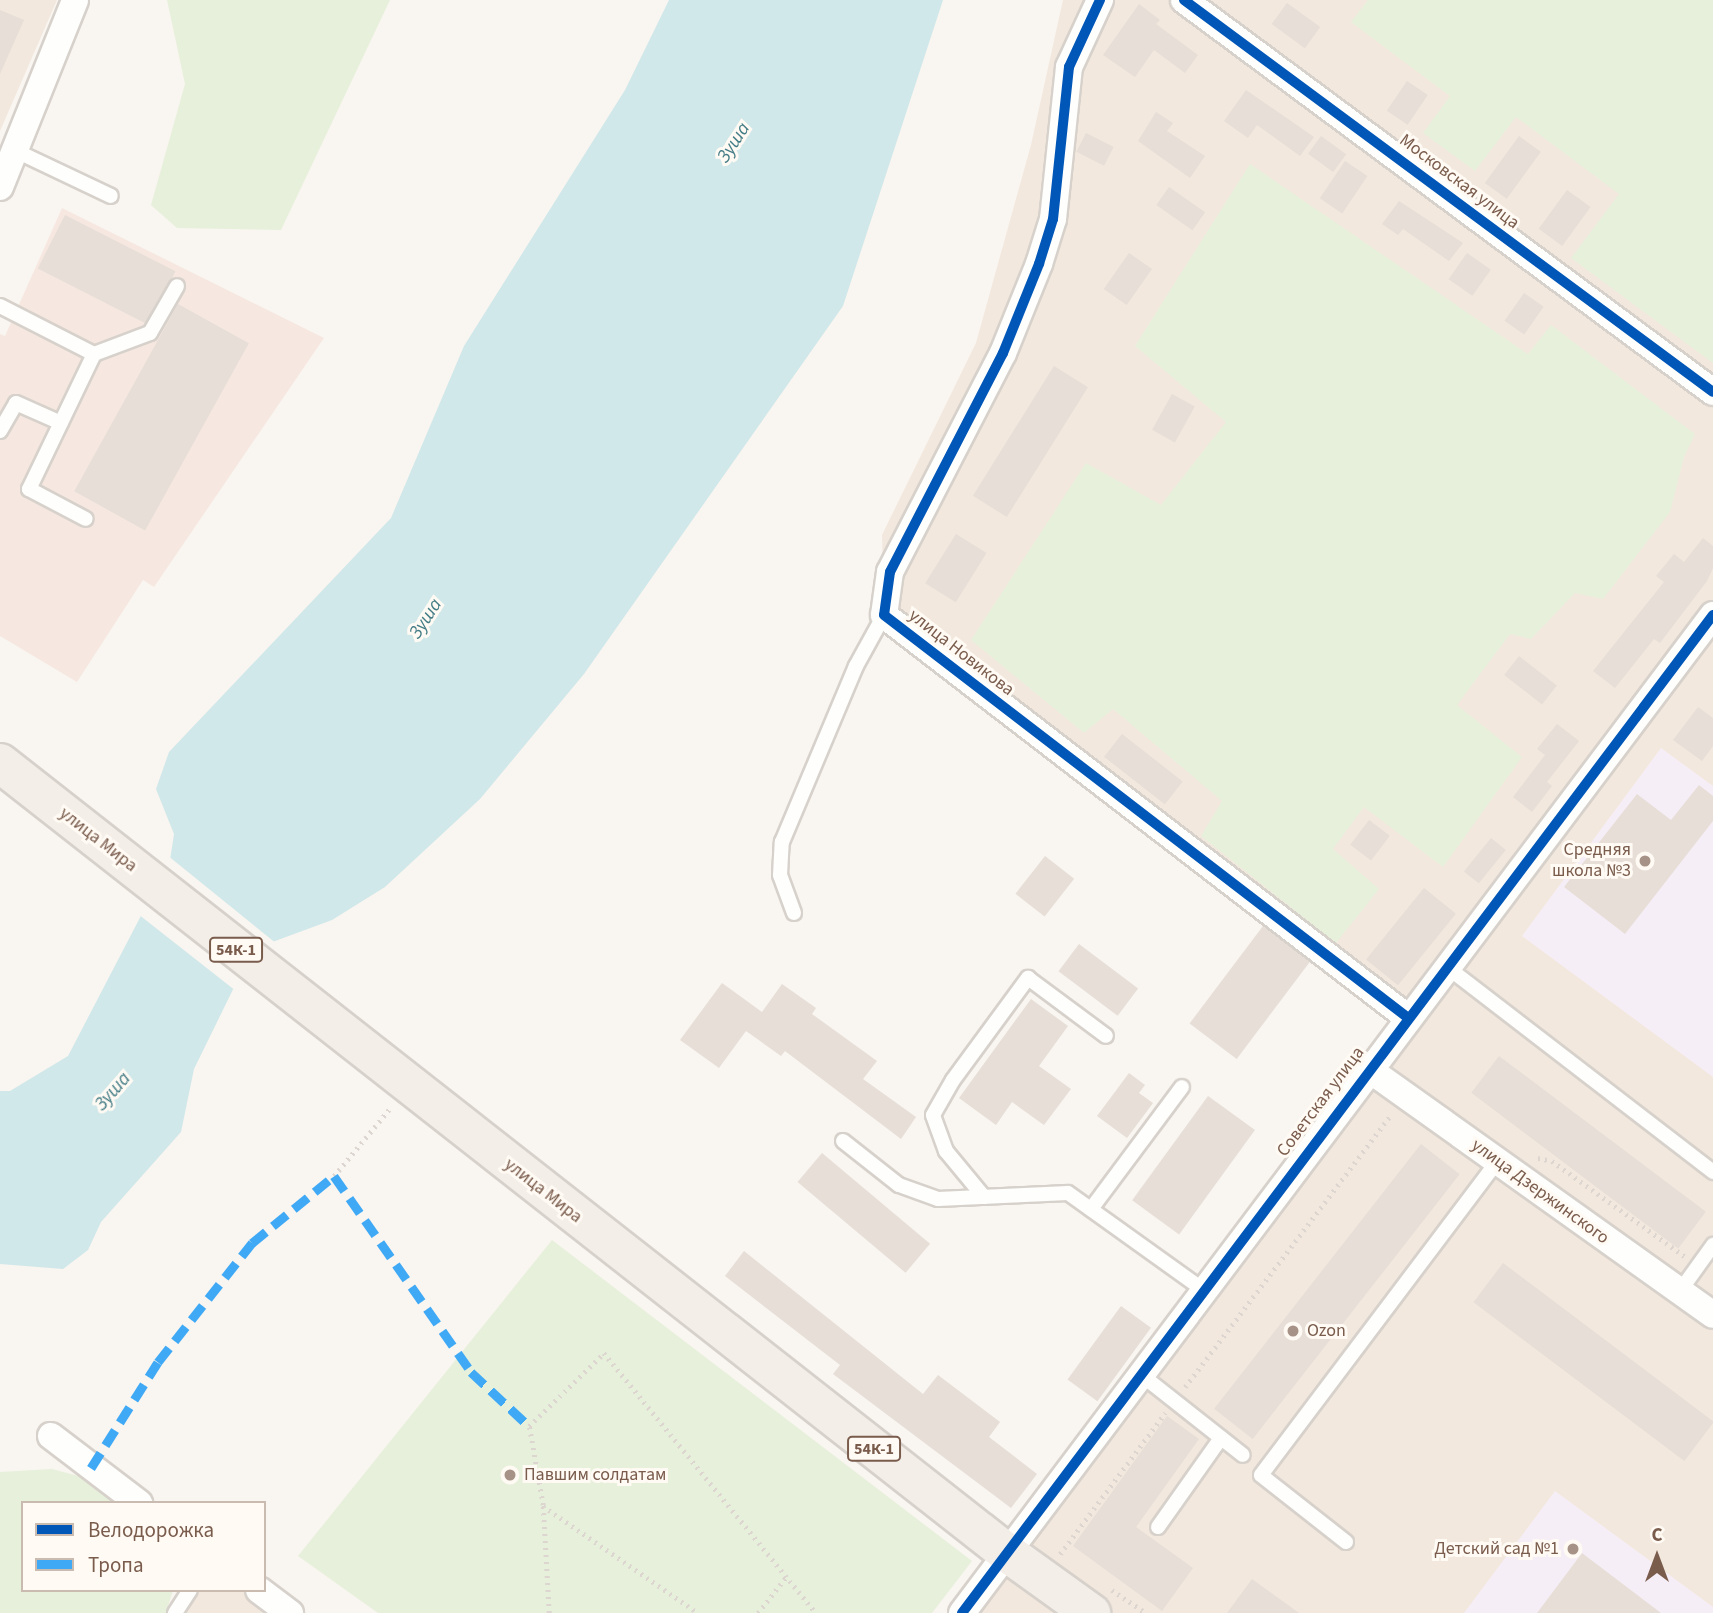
<!DOCTYPE html>
<meta charset="utf-8">
<style>
body{margin:0}
#map{position:relative;width:1713px;height:1613px;overflow:hidden;background:#f9f5f0;font-family:"Source Sans 3",sans-serif}
div>[style]{position:absolute}
[style*='--x']{left:calc(var(--x)*1px);top:calc(var(--y)*1px);width:calc(var(--w)*1px);rotate:calc(var(--a)*1deg)}
.residential>*{inset:0;background:#f2e8de}
.commercial>*{inset:0;background:#f6e8e1}
.education>*{inset:0;background:#f6eef6}
.green>*{inset:0;background:#e7f0db}
.water>*{inset:0;background:#d0e8ea}
.pier>*{inset:0;background:#f9f5f0}
.building>*{inset:0;background:#e6ded7;transform-origin:0 0}
.path>*{height:4.5px;margin-top:-2.25px;transform-origin:0;background:repeating-linear-gradient(90deg,#dcd5d0 0 2px,transparent 0 7px)}
.roads{filter:drop-shadow(2px 0 #d7d1cb) drop-shadow(-2px 0 #d7d1cb) drop-shadow(0 2px #d7d1cb) drop-shadow(0 -2px #d7d1cb)}
.lane>*{height:14px;margin:-7px;padding:0 7px;transform-origin:7px;border-radius:7px;background:#fefefd}
.street>*{height:26px;margin:-13px;padding:0 13px;transform-origin:13px;border-radius:13px;background:#fefefd}
.primary>*{height:38px;margin:-19px;padding:0 19px;transform-origin:19px;border-radius:19px;background:#f3eee8}
.quiet>*{height:9px;margin-top:-4.5px;transform-origin:0;background:repeating-linear-gradient(90deg,#3fa9f5 0 18px,transparent 0 27px)}
.cycleway>*{height:10px;margin:-5px;padding:0 5px;transform-origin:5px;border-radius:5px;background:#0057b8}
.dots>*{width:19px;height:19px;translate:-50% -50%;box-sizing:border-box;border:4px solid #fffaf3;border-radius:50%}
span{translate:-50% -50%;white-space:nowrap;text-align:center;line-height:1.15;-webkit-text-stroke:6px #fffaf3;paint-order:stroke}
.shield-label span{padding:2px 5px;background:#fffaf3;border:2px solid;border-radius:5px;-webkit-text-stroke-width:0}
.shield-label{font-size:16px;color:#7a5c4d;font-weight:700}
.street-label{font-size:18px;color:#7a5c4d}
.poi-label{font-size:18px;color:#7a5c4d}
.right{translate:-100% -50%;text-align:right}
.left{translate:0 -50%;text-align:left}
.water-label{font-size:19px;color:#437c86;font-style:italic}
.legend{position:absolute;left:21px;top:1501px;width:245px;height:91px;box-sizing:border-box;background:#fffaf3;border:2px solid #cabbb1;margin:0;padding:9px 12px;list-style:none;font-size:21px;color:#7a5c4d}
.legend li{display:flex;align-items:center;gap:14px;height:35px}
.legend b{width:35px;border:2px solid #cabbb1}
.north{position:absolute;left:1622px;top:1522px;width:70px;height:70px;-webkit-text-stroke:5px #fffaf3;paint-order:stroke;rotate:0deg;font-size:19px;font-weight:700;line-height:28px;text-align:center;color:#7a5c4d}
.north::after{content:'';display:block;margin:auto;width:24px;height:32px;background:#7a5c4d;clip-path:polygon(50% 0,100% 100%,50% 72%,0 100%)}
</style>
<div id="map">
<div class="residential">
<i style="clip-path:polygon(0 0,57px 0,0 131px)"></i>
<i style="clip-path:polygon(1063px 0,1713px 0,1713px 1613px,962px 1613px,1407px 1017px,884px 615px,882px 535px,976px 343px,1031px 145px)"></i>
<i style="clip-path:polygon(189px 1590px,259px 1590px,290px 1613px,174px 1613px)"></i>
</div>
<div class="commercial">
<i style="clip-path:polygon(62px 208px,324px 338px,154px 587px,143px 580px,77px 682px,0 636px,0 334px,5px 336px)"></i>
</div>
<div class="education">
<i style="clip-path:polygon(1661px 748px,1713px 786px,1713px 1077px,1522px 936px)"></i>
<i style="clip-path:polygon(1555px 1491px,1713px 1607px,1713px 1613px,1464px 1613px)"></i>
</div>
<div class="green">
<i style="clip-path:polygon(167px 0,390px 0,281px 230px,177px 228px,151px 205px,185px 84px)"></i>
<i style="clip-path:polygon(1368px 0,1713px 0,1713px 363px,1571px 258px,1619px 194px,1516px 117px,1475px 171px,1423px 133px,1450px 96px,1351px 22px)"></i>
<i style="clip-path:polygon(1250px 164px,1528px 354px,1551px 325px,1695px 434px,1684px 457px,1670px 512px,1603px 599px,1575px 593px,1531px 639px,1510px 634px,1457px 705px,1522px 757px,1443px 867px,1364px 807px,1333px 849px,1379px 889px,1336px 943px,1201px 836px,1222px 801px,1113px 709px,1084px 733px,971px 640px,1086px 463px,1161px 505px,1226px 422px,1135px 346px)"></i>
<i style="clip-path:polygon(552px 1240px,972px 1561px,932px 1613px,378px 1613px,298px 1556px)"></i>
<i style="clip-path:polygon(52px 1469px,82px 1477px,118px 1503px,23px 1503px,23px 1590px,173px 1590px,166px 1613px,0 1613px,0 1472px)"></i>
</div>
<div class="water">
<i style="clip-path:polygon(669px 0,943px 0,843px 306px,584px 674px,480px 799px,385px 887px,332px 920px,267px 944px,245px 965px,194px 1069px,181px 1132px,101px 1222px,88px 1250px,63px 1269px,0 1264px,0 1091px,10px 1091px,68px 1056px,170px 860px,174px 834px,156px 789px,169px 752px,391px 518px,464px 346px,625px 90px)"></i>
</div>
<div class="pier">
<i style="clip-path:polygon(167px 855px,277px 944px,247px 967px,236px 991px,138px 914px)"></i>
</div>
<div class="building">
<i style="left:1287px;top:3px;width:41px;height:26px;rotate:36deg"></i>
<i style="clip-path:polygon(1139px 4px,1160px 20px,1156px 24px,1198px 55px,1185px 73px,1154px 50px,1135px 77px,1103px 55px)"></i>
<i style="clip-path:polygon(0 10px,24px 20px,0 74px)"></i>
<i style="left:1407px;top:81px;width:25px;height:36px;rotate:34deg"></i>
<i style="clip-path:polygon(1246px 90px,1314px 137px,1300px 156px,1257px 125px,1248px 138px,1224px 121px)"></i>
<i style="clip-path:polygon(1156px 112px,1173px 123px,1167px 131px,1205px 156px,1190px 178px,1138px 141px)"></i>
<i style="left:1086px;top:133px;width:31px;height:21px;rotate:27deg"></i>
<i style="left:1321px;top:136px;width:31px;height:22px;rotate:36deg"></i>
<i style="left:1519px;top:136px;width:27px;height:58px;rotate:36deg"></i>
<i style="left:1345px;top:161px;width:27px;height:45px;rotate:34deg"></i>
<i style="left:1169px;top:187px;width:44px;height:22px;rotate:35deg"></i>
<i style="left:1567px;top:190px;width:29px;height:48px;rotate:36deg"></i>
<i style="clip-path:polygon(1399px 201px,1463px 243px,1449px 261px,1403px 229px,1398px 235px,1382px 224px)"></i>
<i style="left:65px;top:215px;width:124px;height:60px;rotate:27deg"></i>
<i style="left:1129px;top:253px;width:28px;height:44px;rotate:35deg"></i>
<i style="left:1467px;top:253px;width:29px;height:32px;rotate:35deg"></i>
<i style="left:1524px;top:293px;width:24px;height:34px;rotate:35deg"></i>
<i style="left:178px;top:304px;width:81px;height:214px;rotate:29deg"></i>
<i style="left:1054px;top:366px;width:40px;height:153px;rotate:32deg"></i>
<i style="left:1172px;top:394px;width:26px;height:41px;rotate:29deg"></i>
<i style="left:956px;top:534px;width:36px;height:58px;rotate:32deg"></i>
<i style="clip-path:polygon(1703px 538px,1713px 546px,1713px 568px,1707px 581px,1660px 643px,1654px 639px,1615px 688px,1593px 671px,1664px 582px,1656px 576px,1674px 554px,1684px 562px)"></i>
<i style="left:1519px;top:656px;width:48px;height:24px;rotate:38deg"></i>
<i style="clip-path:polygon(1698px 707px,1713px 718px,1713px 746px,1702px 761px,1673px 740px)"></i>
<i style="clip-path:polygon(1557px 724px,1579px 741px,1547px 782px,1552px 786px,1532px 812px,1513px 797px,1545px 755px,1537px 749px)"></i>
<i style="left:1122px;top:734px;width:77px;height:29px;rotate:38deg"></i>
<i style="clip-path:polygon(1699px 785px,1713px 796px,1713px 821px,1625px 934px,1564px 887px,1637px 794px,1671px 820px)"></i>
<i style="left:1369px;top:820px;width:26px;height:31px;rotate:37deg"></i>
<i style="left:1491px;top:838px;width:19px;height:43px;rotate:39deg"></i>
<i style="left:1045px;top:856px;width:37px;height:48px;rotate:38deg"></i>
<i style="left:1424px;top:888px;width:41px;height:92px;rotate:39deg"></i>
<i style="left:1263px;top:926px;width:59px;height:122px;rotate:37deg"></i>
<i style="left:1079px;top:944px;width:74px;height:34px;rotate:37deg"></i>
<i style="clip-path:polygon(722px 983px,762px 1012px,782px 984px,816px 1008px,812px 1014px,877px 1061px,863px 1079px,916px 1117px,901px 1139px,785px 1051px,781px 1056px,746px 1031px,719px 1068px,680px 1040px)"></i>
<i style="clip-path:polygon(1031px 999px,1068px 1026px,1039px 1066px,1071px 1089px,1044px 1125px,1012px 1102px,996px 1125px,959px 1098px)"></i>
<i style="left:1499px;top:1056px;width:259px;height:46px;rotate:37deg"></i>
<i style="clip-path:polygon(1129px 1073px,1145px 1085px,1139px 1093px,1153px 1103px,1127px 1138px,1097px 1116px)"></i>
<i style="left:1208px;top:1096px;width:58px;height:129px;rotate:36deg"></i>
<i style="left:1421px;top:1144px;width:49px;height:336px;rotate:38deg"></i>
<i style="left:822px;top:1153px;width:141px;height:38px;rotate:40deg"></i>
<i style="clip-path:polygon(744px 1251px,923px 1394px,938px 1375px,1000px 1422px,989px 1437px,1037px 1474px,1011px 1508px,833px 1374px,840px 1365px,725px 1276px)"></i>
<i style="left:1503px;top:1263px;width:264px;height:49px;rotate:37deg"></i>
<i style="left:1121px;top:1306px;width:37px;height:91px;rotate:36deg"></i>
<i style="clip-path:polygon(1167px 1416px,1199px 1439px,1136px 1527px,1193px 1568px,1162px 1611px,1073px 1546px)"></i>
<i style="clip-path:polygon(1582px 1553px,1661px 1613px,1537px 1613px)"></i>
<i style="clip-path:polygon(1252px 1579px,1299px 1613px,1227px 1613px)"></i>
</div>
<div class="path">
<i style="--x:1538;--y:1158;--w:14;--a:12"></i>
<i style="--x:1552;--y:1161;--w:163;--a:35.7"></i>
<i style="--x:334;--y:1176;--w:89;--a:-50.4"></i>
<i style="--x:1185;--y:1387;--w:341;--a:-52.9"></i>
<i style="--x:543;--y:1506;--w:188;--a:34.6"></i>
<i style="--x:1060;--y:1554;--w:176;--a:-53.3"></i>
<i style="--x:1112;--y:1590;--w:41;--a:34.1"></i>
<i style="--x:549;--y:1613;--w:108;--a:-93.2"></i>
<i style="--x:543;--y:1505;--w:80;--a:-100"></i>
<i style="--x:529;--y:1426;--w:105;--a:-44.2"></i>
<i style="--x:604;--y:1353;--w:335;--a:50.8"></i>
<i style="--x:758;--y:1613;--w:46;--a:-52.1"></i>
</div>
<div class="roads">
<div class="lane">
<i style="--x:14;--y:150;--w:107;--a:25.4"></i>
<i style="--x:0;--y:306;--w:106;--a:27.1"></i>
<i style="--x:94;--y:354;--w:150;--a:115.7"></i>
<i style="--x:29;--y:489;--w:64;--a:27.8"></i>
<i style="--x:94;--y:354;--w:60;--a:-20.6"></i>
<i style="--x:150;--y:333;--w:54;--a:-60.1"></i>
<i style="--x:0;--y:431;--w:32;--a:-60"></i>
<i style="--x:16;--y:403;--w:49;--a:24"></i>
<i style="--x:794;--y:913;--w:40;--a:-110.2"></i>
<i style="--x:780;--y:875;--w:33;--a:-87"></i>
<i style="--x:782;--y:842;--w:191;--a:-67.2"></i>
<i style="--x:856;--y:666;--w:58;--a:-61.2"></i>
<i style="--x:1447;--y:967;--w:336;--a:37.6"></i>
<i style="--x:843;--y:1141;--w:71;--a:38.2"></i>
<i style="--x:899;--y:1185;--w:41;--a:19.7"></i>
<i style="--x:938;--y:1199;--w:130;--a:-2.6"></i>
<i style="--x:1068;--y:1193;--w:165;--a:35.6"></i>
<i style="--x:984;--y:1197;--w:60;--a:-129.6"></i>
<i style="--x:946;--y:1151;--w:38;--a:-110"></i>
<i style="--x:933;--y:1115;--w:40;--a:-60.3"></i>
<i style="--x:953;--y:1080;--w:127;--a:-53.7"></i>
<i style="--x:1028;--y:978;--w:97;--a:36.6"></i>
<i style="--x:1091;--y:1209;--w:152;--a:-53.3"></i>
<i style="--x:1680;--y:1291;--w:57;--a:-54.3"></i>
<i style="--x:1139;--y:1373;--w:132;--a:38.3"></i>
<i style="--x:1158;--y:1527;--w:109;--a:-54.7"></i>
<i style="--x:1346;--y:1542;--w:108;--a:-141.8"></i>
<i style="--x:1261;--y:1475;--w:393;--a:-53"></i>
<i style="--x:175;--y:1613;--w:27;--a:-57"></i>
</div>
<div class="street">
<i style="--x:1100;--y:0;--w:74;--a:114.8"></i>
<i style="--x:1069;--y:67;--w:153;--a:96"></i>
<i style="--x:1053;--y:219;--w:47;--a:107.3"></i>
<i style="--x:1039;--y:264;--w:96;--a:112"></i>
<i style="--x:1003;--y:353;--w:246;--a:117.3"></i>
<i style="--x:890;--y:572;--w:43;--a:97.9"></i>
<i style="--x:884;--y:615;--w:660;--a:37.55"></i>
<i style="--x:1184;--y:0;--w:658;--a:36.54"></i>
<i style="--x:0;--y:187;--w:201;--a:-68.1"></i>
<i style="--x:1367;--y:1068;--w:425;--a:35.5"></i>
<i style="--x:51;--y:1436;--w:111;--a:37.3"></i>
<i style="--x:259;--y:1590;--w:39;--a:37"></i>
<i style="--x:962;--y:1613;--w:1249;--a:-53.04"></i>
</div>
<div class="primary">
<i style="--x:0;--y:763;--w:1278;--a:38.11"></i>
<i style="--x:1006;--y:1552;--w:105;--a:35.7"></i>
</div>
</div>
<div class="quiet">
<i style="--x:91;--y:1468;--w:125;--a:-57.7"></i>
<i style="--x:158;--y:1362;--w:152;--a:-51.7"></i>
<i style="--x:252;--y:1243;--w:106;--a:-39.3"></i>
<i style="--x:334;--y:1176;--w:239;--a:55"></i>
<i style="--x:471;--y:1372;--w:79;--a:43"></i>
</div>
<div class="cycleway">
<i style="--x:1100;--y:0;--w:74;--a:114.8"></i>
<i style="--x:1069;--y:67;--w:153;--a:96"></i>
<i style="--x:1053;--y:219;--w:47;--a:107.3"></i>
<i style="--x:1039;--y:264;--w:96;--a:112"></i>
<i style="--x:1003;--y:353;--w:246;--a:117.3"></i>
<i style="--x:890;--y:572;--w:43;--a:97.9"></i>
<i style="--x:884;--y:615;--w:660;--a:37.55"></i>
<i style="--x:1184;--y:0;--w:658;--a:36.54"></i>
<i style="--x:962;--y:1613;--w:1249;--a:-53.04"></i>
</div>
<div class="dots">
<i style="left:1645px;top:861px;background:#a69286"></i>
<i style="left:1293px;top:1331px;background:#a69286"></i>
<i style="left:510px;top:1475px;background:#a69286"></i>
<i style="left:1573px;top:1549px;background:#a69286"></i>
</div>
<div class="shield-label">
<span style="left:236px;top:950px">54К-1</span>
<span style="left:874px;top:1449px">54К-1</span>
</div>
<div class="street-label">
<span style="left:1459px;top:182px;rotate:37deg">Московская улица</span>
<span style="left:961px;top:653px;rotate:38deg">улица Новикова</span>
<span style="left:98px;top:840px;rotate:38deg">улица Мира</span>
<span style="left:1321px;top:1102px;rotate:-53deg">Советская улица</span>
<span style="left:543px;top:1191px;rotate:38deg">улица Мира</span>
<span style="left:1540px;top:1192px;rotate:36deg">улица Дзержинского</span>
</div>
<div class="poi-label">
<span class="right" style="left:1631px;top:861px">Средняя<br>школа №3</span>
<span class="left" style="left:1307px;top:1331px">Ozon</span>
<span class="left" style="left:524px;top:1475px">Павшим солдатам</span>
<span class="right" style="left:1559px;top:1549px">Детский сад №1</span>
</div>
<div class="water-label">
<span style="left:734px;top:143px;rotate:-57deg">Зуша</span>
<span style="left:426px;top:619px;rotate:-57deg">Зуша</span>
<span style="left:113px;top:1092px;rotate:-49deg">Зуша</span>
</div>
<ul class="legend">
<li><b style="height:9px;background:#0057b8"></b>Велодорожка</li>
<li><b style="height:9px;background:#3fa9f5"></b>Тропа</li>
</ul>
<div class="north">С</div>
</div>
